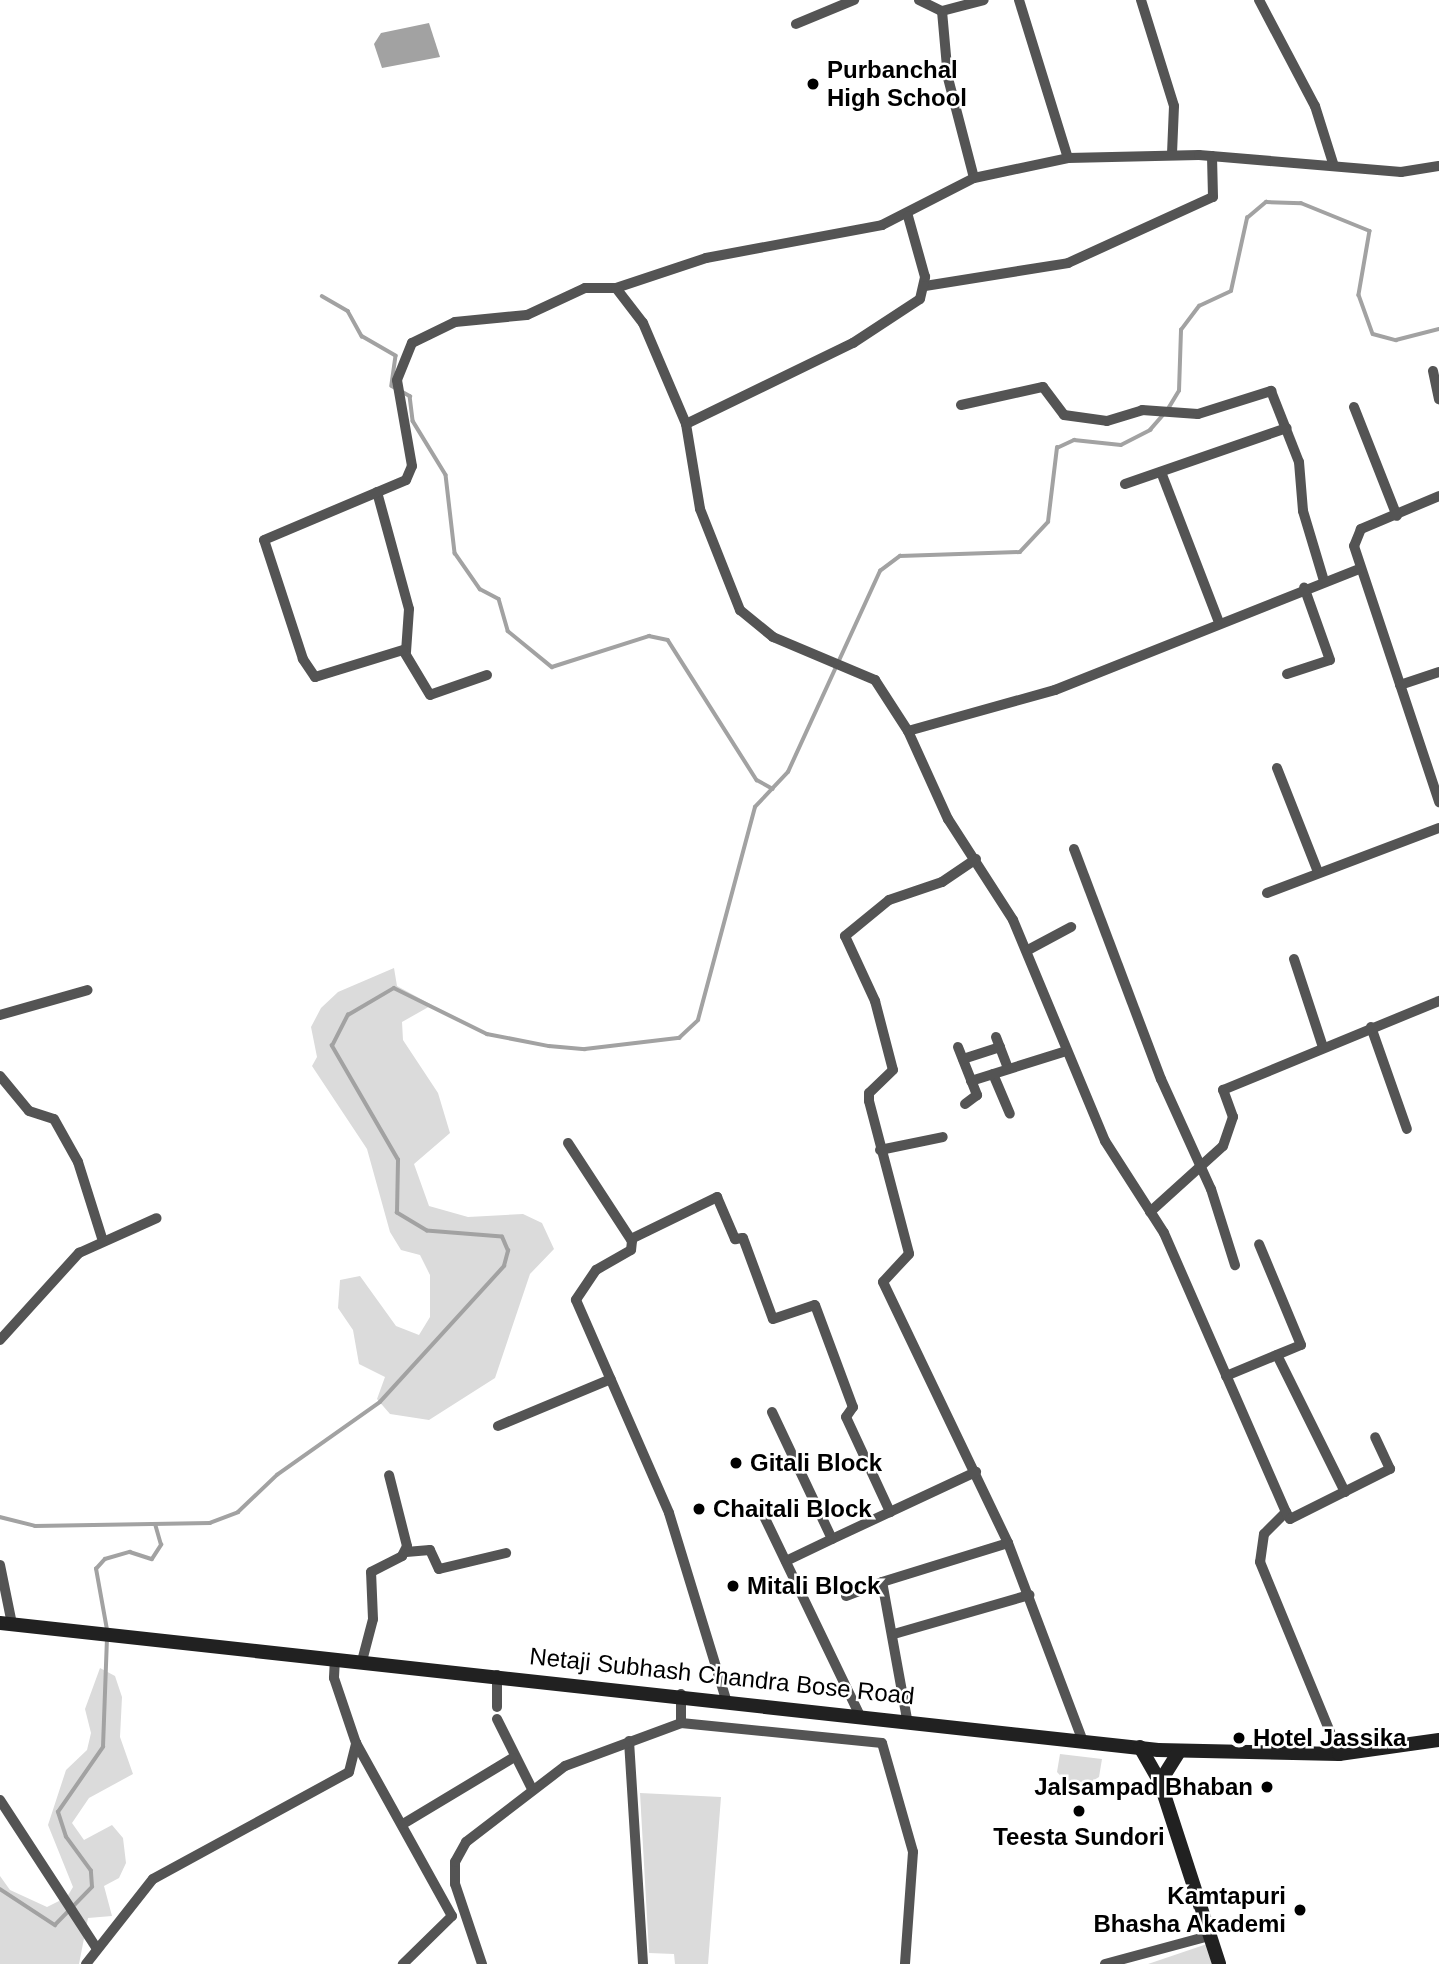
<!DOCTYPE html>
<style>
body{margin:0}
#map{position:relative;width:1439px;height:1964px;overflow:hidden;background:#fff;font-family:Helvetica,sans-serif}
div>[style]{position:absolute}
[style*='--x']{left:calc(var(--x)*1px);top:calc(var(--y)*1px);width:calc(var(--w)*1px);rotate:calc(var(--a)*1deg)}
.green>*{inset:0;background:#dbdbdb}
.water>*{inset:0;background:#a2a2a2}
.stream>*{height:3.5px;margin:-1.75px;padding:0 1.75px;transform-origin:1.75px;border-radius:1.75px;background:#a2a2a2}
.street>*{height:10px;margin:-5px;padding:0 5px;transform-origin:5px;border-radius:5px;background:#545454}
.secondary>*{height:14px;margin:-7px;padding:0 7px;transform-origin:7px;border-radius:7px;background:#212121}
.dots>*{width:19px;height:19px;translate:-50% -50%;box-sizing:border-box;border:4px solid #fff;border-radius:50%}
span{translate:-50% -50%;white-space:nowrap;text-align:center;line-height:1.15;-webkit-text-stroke:5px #fff;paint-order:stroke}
.poi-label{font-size:24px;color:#000;font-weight:700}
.left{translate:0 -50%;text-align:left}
.right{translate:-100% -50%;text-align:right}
.street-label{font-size:24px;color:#000}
</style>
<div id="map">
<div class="green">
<i style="clip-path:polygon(394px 968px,397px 986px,432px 1005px,402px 1022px,403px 1040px,438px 1093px,450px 1133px,414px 1164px,429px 1206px,468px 1217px,523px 1214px,542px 1223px,554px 1249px,530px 1274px,495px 1378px,429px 1420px,390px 1414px,377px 1399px,385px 1377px,359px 1364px,353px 1330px,338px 1308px,340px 1280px,360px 1276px,396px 1326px,419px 1335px,430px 1317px,430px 1275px,420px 1255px,401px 1250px,390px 1232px,367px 1149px,312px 1066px,317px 1057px,311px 1027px,321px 1008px,338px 992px)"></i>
<i style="clip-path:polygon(100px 1668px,115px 1676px,122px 1697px,120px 1737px,133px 1774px,89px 1798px,72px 1823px,84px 1840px,112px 1825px,123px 1838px,126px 1863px,119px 1878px,104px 1886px,112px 1916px,88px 1918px,79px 1964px,0 1964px,0 1876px,10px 1890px,47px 1907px,67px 1897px,73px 1887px,48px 1825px,66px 1770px,87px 1750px,91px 1733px,85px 1709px)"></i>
<i style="clip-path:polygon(1060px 1754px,1102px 1759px,1099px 1777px,1082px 1787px,1067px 1783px,1057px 1772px)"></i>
<i style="clip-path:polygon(640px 1793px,721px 1797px,708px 1964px,675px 1964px,674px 1954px,649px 1953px)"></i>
<i style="clip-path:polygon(1207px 1944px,1214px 1964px,1148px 1964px)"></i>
</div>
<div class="water">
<i style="clip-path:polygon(429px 23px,440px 57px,382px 68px,374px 44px,381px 33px)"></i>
</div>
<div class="stream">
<i style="--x:322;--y:296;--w:30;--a:30"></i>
<i style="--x:348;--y:311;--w:29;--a:61"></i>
<i style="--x:362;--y:336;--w:39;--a:30"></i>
<i style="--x:396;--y:356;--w:30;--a:98"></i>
<i style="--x:392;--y:386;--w:21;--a:29"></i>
<i style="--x:410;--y:396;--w:25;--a:83"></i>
<i style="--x:413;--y:421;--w:63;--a:58.6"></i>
<i style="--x:446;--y:475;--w:79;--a:83.4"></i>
<i style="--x:455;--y:553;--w:44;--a:55.2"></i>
<i style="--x:480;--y:589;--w:21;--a:28"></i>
<i style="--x:499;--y:599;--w:33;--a:74"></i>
<i style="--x:508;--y:631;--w:57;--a:39.3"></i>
<i style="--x:552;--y:667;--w:102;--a:-17.7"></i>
<i style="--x:649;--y:636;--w:19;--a:12"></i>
<i style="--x:668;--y:640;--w:166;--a:57.6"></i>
<i style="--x:757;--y:780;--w:18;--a:29"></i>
<i style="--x:1168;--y:409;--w:21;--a:-59"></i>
<i style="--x:1179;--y:391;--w:61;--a:-88.1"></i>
<i style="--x:1181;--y:330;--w:30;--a:-53"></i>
<i style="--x:1199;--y:306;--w:35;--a:-25"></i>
<i style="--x:1231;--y:291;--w:75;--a:-77.6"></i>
<i style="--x:1247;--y:218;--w:25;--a:-40"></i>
<i style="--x:1266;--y:202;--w:35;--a:2"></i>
<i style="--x:1301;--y:203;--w:74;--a:22.1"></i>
<i style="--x:1370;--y:231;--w:65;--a:99.8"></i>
<i style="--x:1359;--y:295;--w:41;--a:70.3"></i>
<i style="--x:1373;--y:334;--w:24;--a:15"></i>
<i style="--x:1396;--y:340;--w:44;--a:-14.3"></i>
<i style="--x:0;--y:1517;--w:36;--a:14"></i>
<i style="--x:35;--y:1526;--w:175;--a:-1"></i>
<i style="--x:210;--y:1523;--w:30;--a:-21"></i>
<i style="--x:238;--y:1512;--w:54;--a:-43.5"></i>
<i style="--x:277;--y:1475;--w:126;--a:-35.3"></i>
<i style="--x:380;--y:1402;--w:184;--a:-47.6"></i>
<i style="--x:504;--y:1266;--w:16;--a:-75"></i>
<i style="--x:508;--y:1251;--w:15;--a:-113"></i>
<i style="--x:502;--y:1237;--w:75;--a:-175.4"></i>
<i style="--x:427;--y:1231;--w:35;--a:-149"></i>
<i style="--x:397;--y:1213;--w:53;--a:-88.9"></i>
<i style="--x:398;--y:1160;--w:132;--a:-120.1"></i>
<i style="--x:332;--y:1046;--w:35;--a:-63"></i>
<i style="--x:348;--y:1015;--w:53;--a:-30.4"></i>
<i style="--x:394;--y:988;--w:104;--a:26.3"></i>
<i style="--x:487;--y:1034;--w:63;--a:11"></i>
<i style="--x:549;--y:1046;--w:36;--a:5"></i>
<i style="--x:585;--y:1049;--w:95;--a:-6.7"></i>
<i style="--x:679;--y:1038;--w:26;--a:-43"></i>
<i style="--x:698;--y:1020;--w:220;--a:-75"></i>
<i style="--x:755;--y:807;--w:48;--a:-46.7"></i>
<i style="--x:788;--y:772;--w:221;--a:-65.4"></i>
<i style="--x:880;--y:571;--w:25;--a:-37"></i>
<i style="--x:900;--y:556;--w:120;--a:-1.9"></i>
<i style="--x:1020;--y:552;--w:41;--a:-47"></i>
<i style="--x:1048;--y:522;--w:75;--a:-83.1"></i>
<i style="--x:1057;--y:448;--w:19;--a:-25"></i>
<i style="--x:1074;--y:440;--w:47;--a:6.1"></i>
<i style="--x:1121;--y:445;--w:33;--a:-27"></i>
<i style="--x:1150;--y:430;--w:20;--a:-49"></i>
<i style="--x:107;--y:1630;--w:62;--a:-100.2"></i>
<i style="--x:96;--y:1569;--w:13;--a:-48"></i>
<i style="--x:105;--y:1559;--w:26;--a:-16"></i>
<i style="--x:130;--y:1552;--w:23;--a:18"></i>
<i style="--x:152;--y:1559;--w:17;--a:-57"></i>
<i style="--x:161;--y:1545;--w:19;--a:-106"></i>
<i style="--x:0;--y:1889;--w:66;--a:33.2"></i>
<i style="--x:55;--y:1925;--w:53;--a:-45.8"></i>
<i style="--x:92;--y:1887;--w:16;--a:-94"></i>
<i style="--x:91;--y:1871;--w:42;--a:-126.3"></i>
<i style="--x:66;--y:1837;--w:26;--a:-108"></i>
<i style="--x:58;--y:1812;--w:79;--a:-55.3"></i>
<i style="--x:103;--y:1747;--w:110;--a:-87.9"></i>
</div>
<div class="street">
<i style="--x:919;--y:0;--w:25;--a:26"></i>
<i style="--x:942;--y:11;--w:43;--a:-14.7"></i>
<i style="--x:1019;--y:0;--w:165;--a:72.8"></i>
<i style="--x:1141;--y:0;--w:111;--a:72.7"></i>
<i style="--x:1174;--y:106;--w:48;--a:92.4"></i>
<i style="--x:1259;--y:0;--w:120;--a:62.2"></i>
<i style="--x:1315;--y:106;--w:60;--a:72.5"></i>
<i style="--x:942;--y:11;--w:67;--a:84.9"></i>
<i style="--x:948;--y:78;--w:103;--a:75.4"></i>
<i style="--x:796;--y:24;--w:63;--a:-22.5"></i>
<i style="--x:925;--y:286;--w:145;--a:-9.1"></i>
<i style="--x:1068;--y:263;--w:159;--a:-24.5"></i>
<i style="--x:1213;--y:197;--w:41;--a:-91.4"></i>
<i style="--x:616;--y:288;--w:95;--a:-18.4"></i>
<i style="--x:706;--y:258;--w:179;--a:-10.6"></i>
<i style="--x:882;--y:225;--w:103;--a:-27.1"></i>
<i style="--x:974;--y:178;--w:96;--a:-12"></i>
<i style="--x:1068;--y:158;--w:131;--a:-1.3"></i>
<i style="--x:1199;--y:155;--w:203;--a:4.8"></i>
<i style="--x:1401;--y:172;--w:38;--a:-9"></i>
<i style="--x:1433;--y:371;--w:29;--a:78"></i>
<i style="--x:961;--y:405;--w:84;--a:-12.4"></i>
<i style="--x:1043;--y:387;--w:35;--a:53"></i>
<i style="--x:1064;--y:415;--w:43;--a:7.9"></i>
<i style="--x:1107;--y:421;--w:37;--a:-17"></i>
<i style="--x:1142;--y:410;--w:56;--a:4.1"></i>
<i style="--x:1198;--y:414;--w:77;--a:-17.5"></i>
<i style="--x:1271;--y:391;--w:76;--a:68.5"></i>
<i style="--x:1299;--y:462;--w:49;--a:85.3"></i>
<i style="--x:1303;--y:511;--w:73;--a:73.3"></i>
<i style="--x:1354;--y:407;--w:117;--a:68.5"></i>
<i style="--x:686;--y:424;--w:186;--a:-25.9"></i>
<i style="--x:853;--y:343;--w:80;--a:-33.3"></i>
<i style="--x:920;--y:299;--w:23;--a:-77"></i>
<i style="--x:925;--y:277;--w:63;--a:-105.6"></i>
<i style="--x:1161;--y:472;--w:161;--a:68.9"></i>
<i style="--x:1125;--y:484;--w:171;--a:-19.1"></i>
<i style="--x:377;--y:492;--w:121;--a:74.7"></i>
<i style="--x:409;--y:609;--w:43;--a:94"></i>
<i style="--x:1439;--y:496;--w:85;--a:157.1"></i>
<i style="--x:1361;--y:529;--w:18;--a:112"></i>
<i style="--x:1354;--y:546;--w:270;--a:71.6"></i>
<i style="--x:1287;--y:674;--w:45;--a:-18"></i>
<i style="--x:1330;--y:660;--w:77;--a:-109.6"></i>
<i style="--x:487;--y:675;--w:60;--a:160.7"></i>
<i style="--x:430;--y:695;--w:52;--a:-121"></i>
<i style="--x:403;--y:650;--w:92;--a:162.9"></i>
<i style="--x:315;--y:677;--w:22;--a:-124"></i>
<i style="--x:303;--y:659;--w:125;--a:-108.1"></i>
<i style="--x:264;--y:540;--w:154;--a:-22.9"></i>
<i style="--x:406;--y:480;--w:15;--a:-67"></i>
<i style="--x:412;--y:466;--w:87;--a:-99.9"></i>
<i style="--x:397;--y:380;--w:40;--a:-68"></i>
<i style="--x:412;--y:343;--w:48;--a:-26"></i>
<i style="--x:455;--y:322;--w:72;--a:-5.6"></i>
<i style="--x:527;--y:315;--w:64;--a:-25"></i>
<i style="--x:585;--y:288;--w:31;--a:0"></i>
<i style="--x:616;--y:288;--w:44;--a:52.4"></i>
<i style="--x:643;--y:323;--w:110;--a:66.9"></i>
<i style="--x:686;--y:424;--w:86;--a:80.6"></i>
<i style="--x:700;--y:509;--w:109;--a:68.4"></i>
<i style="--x:740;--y:610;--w:43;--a:39.3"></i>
<i style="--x:773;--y:637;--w:111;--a:22.9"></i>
<i style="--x:875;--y:680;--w:61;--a:57.1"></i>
<i style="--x:908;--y:731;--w:97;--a:65.6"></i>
<i style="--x:948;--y:819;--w:120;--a:57.2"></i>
<i style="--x:1013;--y:920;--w:239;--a:67.4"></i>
<i style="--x:1105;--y:1141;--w:109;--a:57.3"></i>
<i style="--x:1164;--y:1233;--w:305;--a:66.4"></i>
<i style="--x:1286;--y:1512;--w:31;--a:135"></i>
<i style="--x:1264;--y:1534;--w:28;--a:98"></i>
<i style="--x:1260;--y:1562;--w:208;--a:67.6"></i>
<i style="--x:1400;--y:685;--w:41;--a:-18.4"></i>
<i style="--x:908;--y:731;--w:153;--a:-15.6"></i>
<i style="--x:1055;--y:690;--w:325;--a:-21.7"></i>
<i style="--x:1277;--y:768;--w:112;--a:68.5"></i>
<i style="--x:1074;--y:849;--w:246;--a:69.3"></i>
<i style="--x:1161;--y:1079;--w:121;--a:65.6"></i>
<i style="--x:1211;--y:1189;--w:80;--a:72.5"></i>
<i style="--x:976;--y:859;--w:41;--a:145.9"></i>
<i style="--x:942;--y:882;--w:56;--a:161.2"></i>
<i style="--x:889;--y:900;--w:57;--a:140.7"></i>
<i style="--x:845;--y:936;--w:72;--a:65.2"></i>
<i style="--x:875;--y:1001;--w:71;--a:75.4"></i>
<i style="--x:893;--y:1070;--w:33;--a:136"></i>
<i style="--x:869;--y:1093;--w:8;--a:90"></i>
<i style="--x:869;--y:1101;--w:158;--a:75.3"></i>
<i style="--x:909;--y:1254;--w:38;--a:133"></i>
<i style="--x:883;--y:1282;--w:289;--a:64.4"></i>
<i style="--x:1008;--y:1543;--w:212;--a:69.3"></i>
<i style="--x:1267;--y:893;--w:184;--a:-20.7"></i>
<i style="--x:1028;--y:950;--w:49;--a:-28.1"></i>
<i style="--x:1294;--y:959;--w:93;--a:71.8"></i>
<i style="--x:0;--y:1015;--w:91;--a:-15.9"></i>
<i style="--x:1371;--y:1027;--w:108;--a:70.6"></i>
<i style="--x:996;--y:1037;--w:34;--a:69"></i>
<i style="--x:958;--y:1047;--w:52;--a:68.4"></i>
<i style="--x:977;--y:1095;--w:15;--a:143"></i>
<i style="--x:963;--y:1059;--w:39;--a:-18"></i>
<i style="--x:993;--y:1074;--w:43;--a:67"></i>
<i style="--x:0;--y:1076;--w:45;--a:50.4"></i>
<i style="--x:29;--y:1111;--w:26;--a:18"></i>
<i style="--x:54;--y:1119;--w:49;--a:60.8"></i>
<i style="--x:78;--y:1162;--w:80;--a:72.5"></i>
<i style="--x:971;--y:1081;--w:100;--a:-17.5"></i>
<i style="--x:568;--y:1143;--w:117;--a:56.9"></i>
<i style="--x:632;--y:1241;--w:9;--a:96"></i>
<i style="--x:631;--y:1250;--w:40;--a:150.3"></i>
<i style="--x:596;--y:1270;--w:36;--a:124"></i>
<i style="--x:576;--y:1300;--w:232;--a:66.4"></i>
<i style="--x:669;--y:1513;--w:195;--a:73"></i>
<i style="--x:880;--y:1150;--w:64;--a:-11.7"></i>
<i style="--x:1150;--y:1212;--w:98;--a:-42.1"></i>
<i style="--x:1223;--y:1146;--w:31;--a:-71"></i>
<i style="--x:1233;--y:1117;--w:29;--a:-110"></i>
<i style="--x:1223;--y:1090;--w:234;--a:-22.4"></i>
<i style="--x:631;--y:1239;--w:96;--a:-26"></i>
<i style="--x:717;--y:1197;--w:46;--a:66.8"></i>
<i style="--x:735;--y:1239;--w:8;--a:-7"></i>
<i style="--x:743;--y:1238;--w:86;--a:69.7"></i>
<i style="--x:773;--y:1319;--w:44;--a:-18.4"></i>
<i style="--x:815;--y:1305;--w:109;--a:69.6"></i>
<i style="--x:853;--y:1407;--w:12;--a:125"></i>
<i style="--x:846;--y:1417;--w:105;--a:65.1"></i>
<i style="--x:0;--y:1340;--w:118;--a:-47.8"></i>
<i style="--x:79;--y:1253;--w:85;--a:-24.2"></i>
<i style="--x:1277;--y:1355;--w:153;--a:63.6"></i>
<i style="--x:1226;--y:1376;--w:81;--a:-22.5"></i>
<i style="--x:1301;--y:1345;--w:109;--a:-112.6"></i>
<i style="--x:772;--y:1412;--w:140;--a:64.7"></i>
<i style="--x:832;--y:1539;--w:159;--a:-25"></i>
<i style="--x:498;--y:1426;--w:122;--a:-22.6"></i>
<i style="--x:760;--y:1508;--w:229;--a:64.3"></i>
<i style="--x:1286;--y:1512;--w:8;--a:60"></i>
<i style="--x:1290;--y:1519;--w:112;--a:-26.6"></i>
<i style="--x:1390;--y:1469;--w:35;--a:-115"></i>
<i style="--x:406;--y:1552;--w:24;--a:-5"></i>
<i style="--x:430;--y:1550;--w:21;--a:65"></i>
<i style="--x:439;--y:1569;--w:69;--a:-13.4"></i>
<i style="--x:786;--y:1561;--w:51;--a:-25.6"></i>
<i style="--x:0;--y:1565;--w:60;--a:78.5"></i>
<i style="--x:846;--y:1596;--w:39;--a:-21"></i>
<i style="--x:894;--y:1634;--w:141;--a:-16.1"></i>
<i style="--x:335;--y:1658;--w:20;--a:93"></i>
<i style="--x:334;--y:1678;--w:69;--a:71.3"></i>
<i style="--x:356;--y:1743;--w:198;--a:61"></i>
<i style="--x:452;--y:1916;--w:69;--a:135.6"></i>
<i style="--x:362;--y:1661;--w:43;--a:-75.3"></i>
<i style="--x:373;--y:1619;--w:47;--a:-92.4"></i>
<i style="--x:371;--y:1572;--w:35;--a:-27"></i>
<i style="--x:402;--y:1556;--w:11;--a:-63"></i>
<i style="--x:407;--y:1546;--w:73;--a:-104.2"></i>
<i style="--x:497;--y:1675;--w:32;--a:90"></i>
<i style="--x:497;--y:1719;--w:78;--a:63.4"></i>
<i style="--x:907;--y:1719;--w:139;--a:-100.3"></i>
<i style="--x:882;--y:1582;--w:132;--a:-17.2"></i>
<i style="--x:681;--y:1723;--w:29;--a:-90"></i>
<i style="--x:629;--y:1741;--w:223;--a:86.4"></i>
<i style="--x:0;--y:1800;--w:176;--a:56.9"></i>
<i style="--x:403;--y:1824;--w:128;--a:-31"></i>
<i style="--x:86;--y:1964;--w:108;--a:-51.8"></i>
<i style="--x:153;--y:1879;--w:223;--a:-28.6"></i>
<i style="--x:349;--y:1772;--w:30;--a:-76"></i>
<i style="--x:482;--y:1964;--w:84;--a:-108.6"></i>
<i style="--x:455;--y:1884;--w:22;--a:-90"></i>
<i style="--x:455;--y:1862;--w:23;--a:-61"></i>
<i style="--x:466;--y:1842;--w:125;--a:-37.5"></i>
<i style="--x:565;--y:1766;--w:124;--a:-20.3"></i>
<i style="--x:681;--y:1723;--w:202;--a:5.7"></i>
<i style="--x:882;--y:1743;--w:113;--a:74.1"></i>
<i style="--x:913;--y:1852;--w:112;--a:94.1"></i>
<i style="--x:1105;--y:1964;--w:108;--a:-15.1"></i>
</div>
<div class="secondary">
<i style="--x:0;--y:1623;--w:1165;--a:6.26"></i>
<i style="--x:1158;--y:1750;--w:181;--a:1.3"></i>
<i style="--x:1339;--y:1754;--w:101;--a:-8"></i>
<i style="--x:1140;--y:1747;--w:40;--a:60.3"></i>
<i style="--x:1160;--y:1782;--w:191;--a:72"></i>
<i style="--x:1160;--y:1782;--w:36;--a:-58"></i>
</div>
<div class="dots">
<i style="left:813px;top:84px;background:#000"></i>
<i style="left:736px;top:1463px;background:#000"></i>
<i style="left:699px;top:1509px;background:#000"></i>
<i style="left:733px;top:1586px;background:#000"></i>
<i style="left:1239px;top:1738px;background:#000"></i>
<i style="left:1267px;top:1787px;background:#000"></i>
<i style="left:1079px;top:1811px;background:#000"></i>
<i style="left:1300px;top:1910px;background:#000"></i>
</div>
<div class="poi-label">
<span class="left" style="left:827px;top:84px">Purbanchal<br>High School</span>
<span class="left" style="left:750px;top:1463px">Gitali Block</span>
<span class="left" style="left:713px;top:1509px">Chaitali Block</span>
<span class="left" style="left:747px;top:1586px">Mitali Block</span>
<span class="left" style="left:1253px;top:1738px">Hotel Jassika</span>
<span class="right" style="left:1253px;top:1787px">Jalsampad Bhaban</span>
<span style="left:1079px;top:1837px">Teesta Sundori</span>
<span class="right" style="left:1286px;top:1910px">Kamtapuri<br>Bhasha Akademi</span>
</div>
<div class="street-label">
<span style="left:722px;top:1676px;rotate:6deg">Netaji Subhash Chandra Bose Road</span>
</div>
</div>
